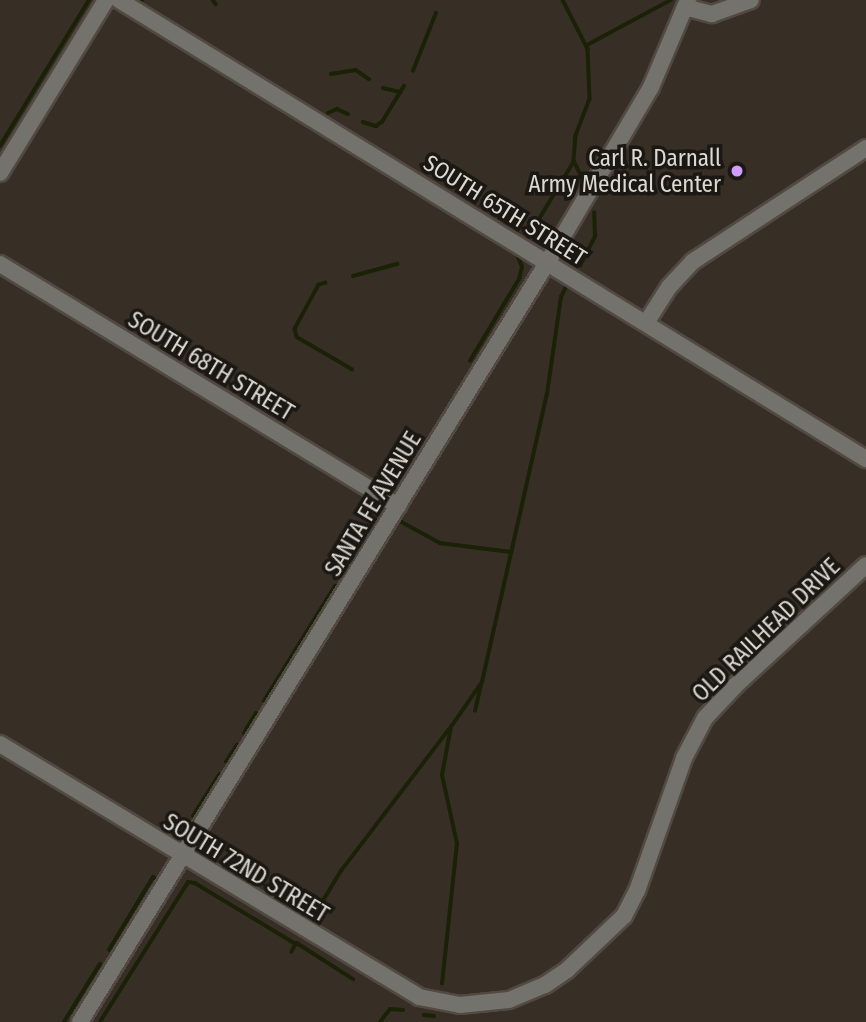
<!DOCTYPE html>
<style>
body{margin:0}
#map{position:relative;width:866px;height:1022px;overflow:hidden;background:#372f26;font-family:"Fira Sans Condensed",sans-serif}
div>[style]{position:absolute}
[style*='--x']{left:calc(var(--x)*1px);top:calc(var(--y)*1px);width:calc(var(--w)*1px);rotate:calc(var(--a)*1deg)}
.stream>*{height:3.5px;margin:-1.75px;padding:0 1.75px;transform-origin:1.75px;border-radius:1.75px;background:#1a2107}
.roads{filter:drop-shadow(2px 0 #524a42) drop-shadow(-2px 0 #524a42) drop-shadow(0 2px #524a42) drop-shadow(0 -2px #524a42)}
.minor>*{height:16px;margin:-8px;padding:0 8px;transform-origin:8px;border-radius:8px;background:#73726c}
.dots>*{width:19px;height:19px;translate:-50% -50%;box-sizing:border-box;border:4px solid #1b1814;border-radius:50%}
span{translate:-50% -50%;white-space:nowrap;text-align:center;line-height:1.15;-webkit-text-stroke:7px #1b1814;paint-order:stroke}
.poi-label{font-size:23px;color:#ddd8d2}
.right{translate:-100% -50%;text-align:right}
.street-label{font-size:23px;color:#ddd8d2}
</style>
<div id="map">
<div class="stream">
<i style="--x:213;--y:0;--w:5;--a:53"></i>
<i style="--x:563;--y:0;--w:55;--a:63"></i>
<i style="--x:588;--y:49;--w:50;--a:87.7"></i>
<i style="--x:590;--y:99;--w:40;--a:111"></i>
<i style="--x:576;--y:136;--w:25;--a:95"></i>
<i style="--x:574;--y:161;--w:20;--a:63"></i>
<i style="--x:141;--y:2;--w:2;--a:-63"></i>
<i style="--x:587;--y:45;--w:95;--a:-28.2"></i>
<i style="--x:413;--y:71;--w:62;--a:-68.4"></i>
<i style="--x:331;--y:74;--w:25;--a:-9"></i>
<i style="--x:356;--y:70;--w:16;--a:35"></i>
<i style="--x:383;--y:88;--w:18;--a:13"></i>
<i style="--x:328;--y:113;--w:10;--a:-24"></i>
<i style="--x:337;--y:109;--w:12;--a:24"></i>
<i style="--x:363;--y:122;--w:14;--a:17"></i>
<i style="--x:376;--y:126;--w:7;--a:-34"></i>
<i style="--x:382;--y:122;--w:42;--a:-58.6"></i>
<i style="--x:0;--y:146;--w:171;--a:-58.6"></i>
<i style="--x:527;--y:239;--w:91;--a:-58.9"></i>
<i style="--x:580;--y:266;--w:34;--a:-63"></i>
<i style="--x:595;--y:236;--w:23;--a:-92"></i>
<i style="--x:353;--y:276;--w:46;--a:-15.3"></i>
<i style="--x:326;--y:283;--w:7;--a:164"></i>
<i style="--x:319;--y:285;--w:50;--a:118.6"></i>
<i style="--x:295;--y:329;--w:8;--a:76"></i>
<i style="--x:297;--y:337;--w:64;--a:30.2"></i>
<i style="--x:470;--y:361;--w:96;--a:-59.1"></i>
<i style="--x:519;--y:279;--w:12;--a:-76"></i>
<i style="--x:522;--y:267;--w:13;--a:-113"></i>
<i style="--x:378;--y:515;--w:7;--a:-34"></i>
<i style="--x:400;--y:521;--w:46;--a:28.8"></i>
<i style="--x:440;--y:543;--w:72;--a:7.2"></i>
<i style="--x:370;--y:528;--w:9;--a:-58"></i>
<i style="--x:350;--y:560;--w:34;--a:-58"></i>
<i style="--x:344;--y:570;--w:8;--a:-60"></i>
<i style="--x:264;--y:701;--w:135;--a:-58.3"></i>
<i style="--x:475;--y:711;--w:26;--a:-77"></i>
<i style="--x:244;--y:733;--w:23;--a:-59"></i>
<i style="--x:226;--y:762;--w:20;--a:-57"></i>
<i style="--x:193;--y:816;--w:49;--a:-57.6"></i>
<i style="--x:313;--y:917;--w:54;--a:-58.7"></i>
<i style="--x:341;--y:871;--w:178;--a:-52.7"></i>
<i style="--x:297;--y:943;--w:67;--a:32.7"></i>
<i style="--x:109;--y:950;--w:85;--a:-58.9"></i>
<i style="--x:153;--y:877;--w:4;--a:27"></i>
<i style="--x:442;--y:984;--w:141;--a:-83.9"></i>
<i style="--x:457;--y:844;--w:71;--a:-102.3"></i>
<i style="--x:442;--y:775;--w:49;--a:-79.4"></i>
<i style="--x:451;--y:727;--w:55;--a:-55.4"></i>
<i style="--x:482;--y:682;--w:295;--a:-77.3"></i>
<i style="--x:547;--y:394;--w:98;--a:-81.8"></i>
<i style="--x:561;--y:297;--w:11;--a:-63"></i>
<i style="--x:424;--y:1015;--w:10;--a:6"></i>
<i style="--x:64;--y:1022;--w:68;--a:-58.2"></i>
<i style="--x:100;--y:1022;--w:165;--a:-57.8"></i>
<i style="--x:188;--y:882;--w:7;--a:8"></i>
<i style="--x:195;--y:883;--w:118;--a:31.1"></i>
<i style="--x:296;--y:944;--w:9;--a:117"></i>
<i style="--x:380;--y:1022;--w:16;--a:-52"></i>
<i style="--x:390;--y:1009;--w:13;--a:4"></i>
</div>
<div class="roads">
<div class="minor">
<i style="--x:119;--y:0;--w:877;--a:31.57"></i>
<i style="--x:685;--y:7;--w:28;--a:15"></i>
<i style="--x:712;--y:14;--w:41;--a:-19.7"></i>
<i style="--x:0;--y:173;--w:203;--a:-58.5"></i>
<i style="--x:0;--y:264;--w:466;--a:31.3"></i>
<i style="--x:646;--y:323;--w:43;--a:-57.4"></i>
<i style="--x:669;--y:287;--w:34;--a:-47"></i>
<i style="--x:692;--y:262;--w:208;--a:-33.2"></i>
<i style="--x:0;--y:744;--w:489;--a:31.1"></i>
<i style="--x:419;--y:997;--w:42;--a:11"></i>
<i style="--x:460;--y:1005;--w:49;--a:-5.8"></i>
<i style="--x:509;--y:1000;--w:39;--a:-23"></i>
<i style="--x:545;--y:985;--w:27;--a:-34"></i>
<i style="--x:567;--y:970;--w:79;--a:-43.5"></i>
<i style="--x:624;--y:916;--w:28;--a:-63"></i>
<i style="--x:637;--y:891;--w:141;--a:-70.5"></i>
<i style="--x:684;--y:758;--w:45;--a:-62.3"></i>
<i style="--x:705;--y:718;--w:44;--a:-46.8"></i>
<i style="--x:735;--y:686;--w:178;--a:-42.7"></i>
<i style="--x:80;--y:1022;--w:891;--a:-58.4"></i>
<i style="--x:547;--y:263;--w:204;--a:-59.4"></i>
<i style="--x:651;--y:87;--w:95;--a:-67"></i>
</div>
</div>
<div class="dots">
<i style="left:737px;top:171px;background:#d09dfe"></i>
</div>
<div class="poi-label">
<span class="right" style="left:721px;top:171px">Carl R. Darnall<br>Army Medical Center</span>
</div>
<div class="street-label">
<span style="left:505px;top:210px;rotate:32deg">SOUTH 65TH STREET</span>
<span style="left:211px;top:366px;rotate:31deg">SOUTH 68TH STREET</span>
<span style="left:373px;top:504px;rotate:-59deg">SANTA FE AVENUE</span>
<span style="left:766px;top:630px;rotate:-44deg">OLD RAILHEAD DRIVE</span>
<span style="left:246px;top:868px;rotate:31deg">SOUTH 72ND STREET</span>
</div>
</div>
